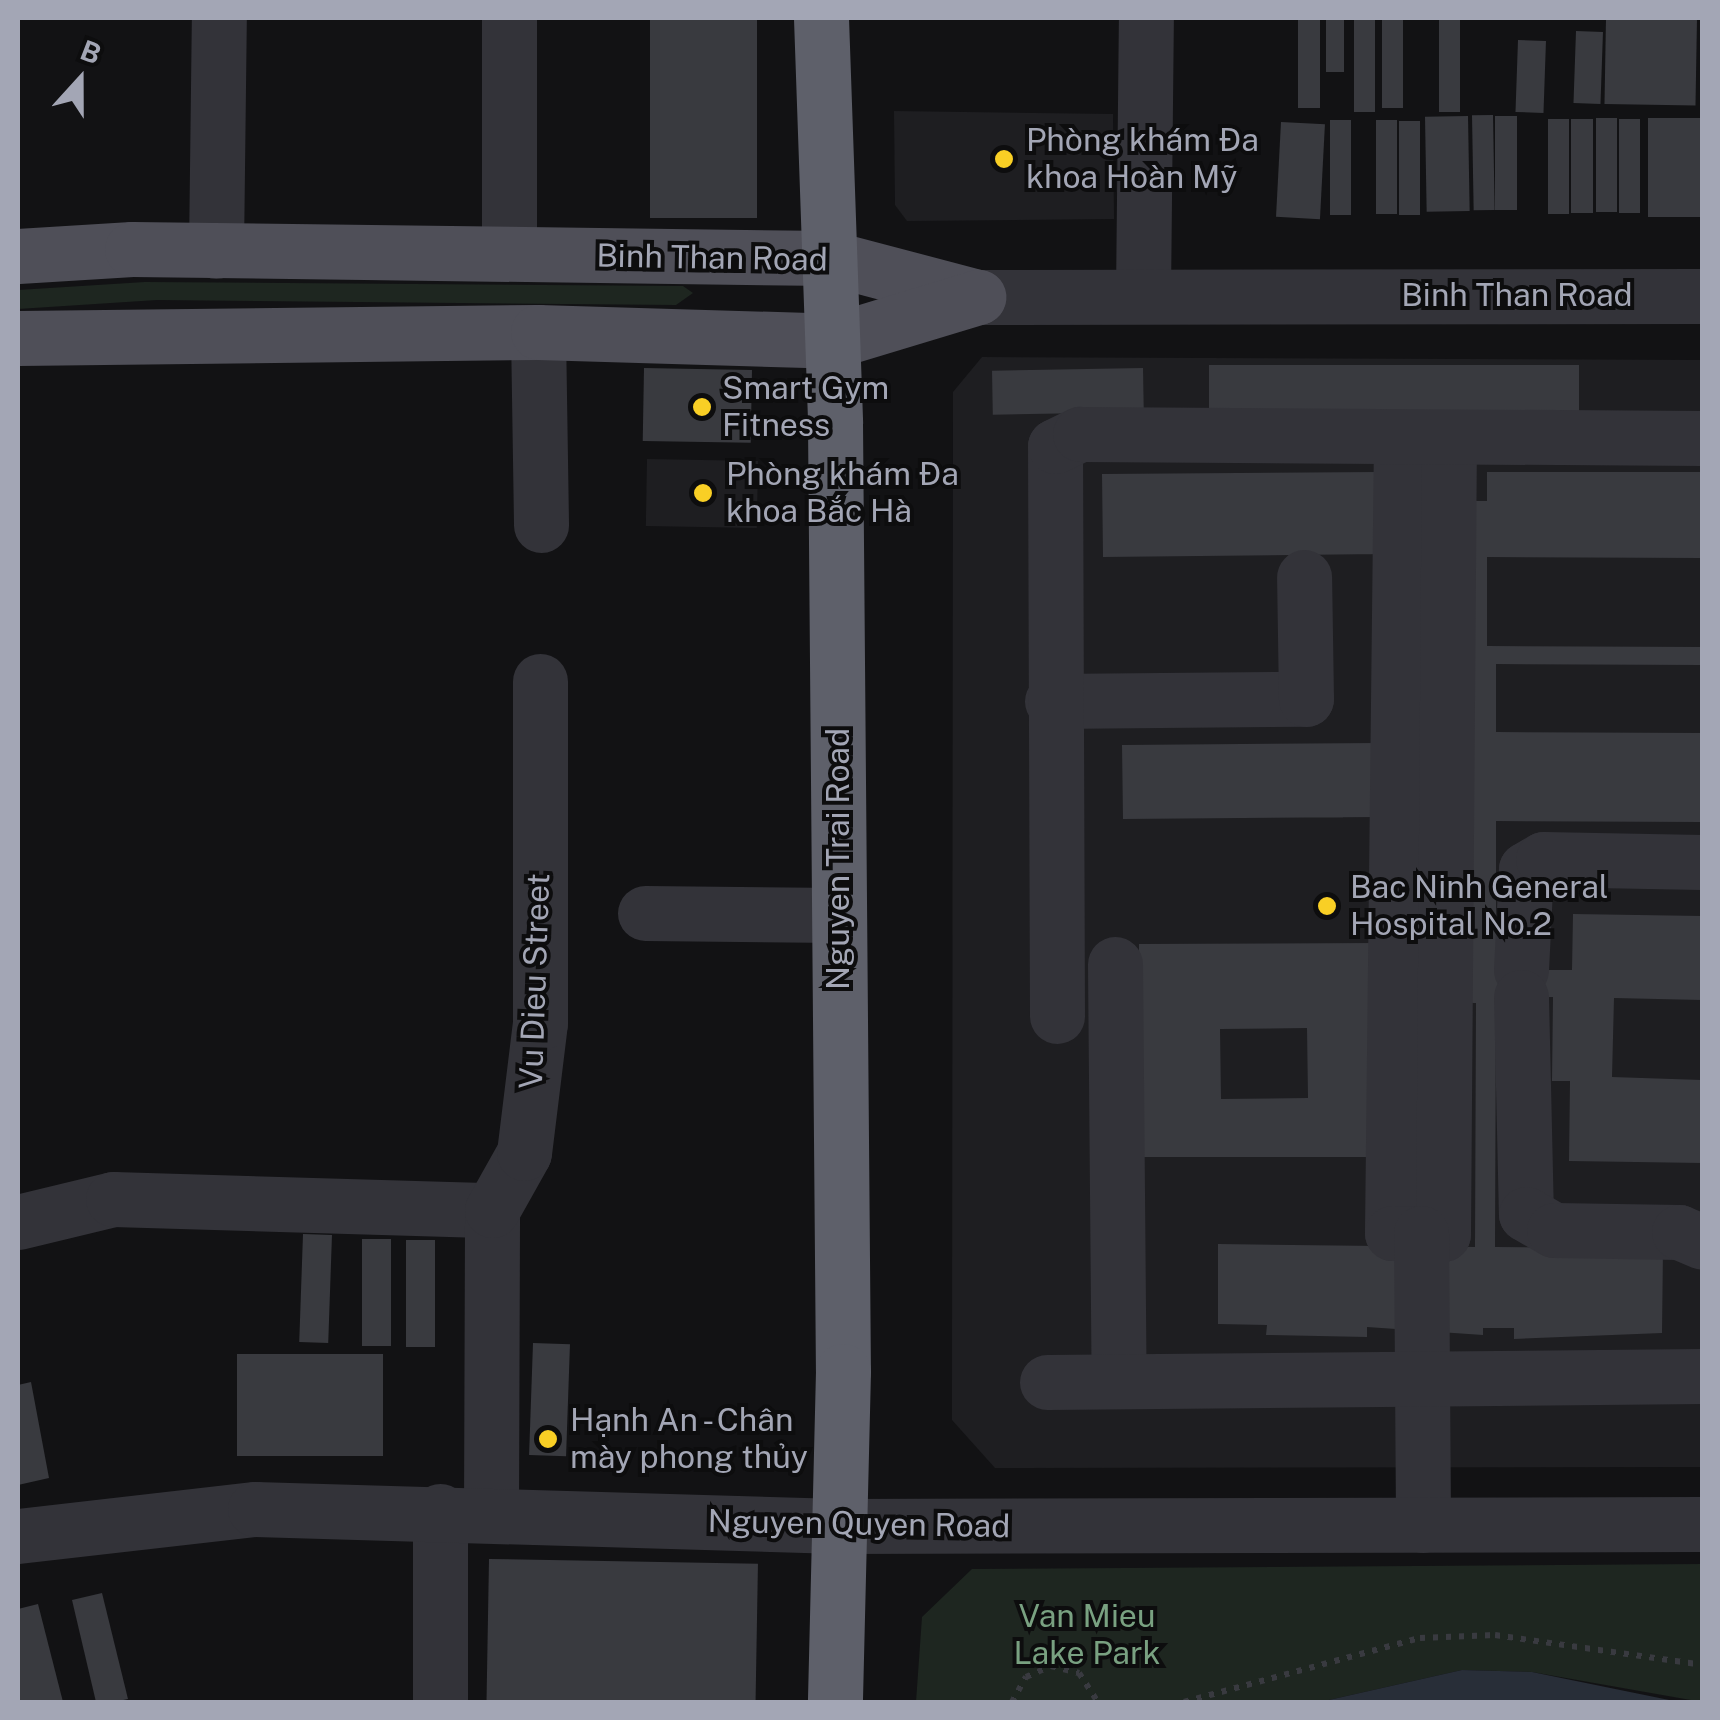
<!DOCTYPE html>
<meta charset="utf-8">
<style>
body{margin:0}
#map{position:relative;width:1720px;height:1720px;overflow:hidden;background:#121214;font-family:"Public Sans",sans-serif}
div>[style]{position:absolute}
[style*='--x']{left:calc(var(--x)*1px);top:calc(var(--y)*1px);width:calc(var(--w)*1px);rotate:calc(var(--a)*1deg)}
.built>*{inset:0;background:#1e1e21;transform-origin:0 0}
.green>*{inset:0;background:#1e2620}
.water>*{inset:0;background:#282e38}
.building>*{inset:0;background:#393a3f;transform-origin:0 0}
.path>*{height:6px;margin-top:-3px;transform-origin:0;background:repeating-linear-gradient(90deg,#393a40 0 5px,transparent 0 13px)}
.minor>*{height:55px;margin:-27.5px;padding:0 27.5px;transform-origin:27.5px;border-radius:27.5px;background:#333339}
.major>*{height:55px;margin:-27.5px;padding:0 27.5px;transform-origin:27.5px;border-radius:27.5px;background:#4f4f58}
.highway>*{height:55px;margin:-27.5px;padding:0 27.5px;transform-origin:27.5px;border-radius:27.5px;background:#5e606a}
.dots>*{width:28px;height:28px;translate:-50% -50%;box-sizing:border-box;border:5px solid #0d0d0e;border-radius:50%}
span{translate:-50% -50%;white-space:nowrap;text-align:center;line-height:1.15;-webkit-text-stroke:8px #0d0d0e;paint-order:stroke}
.poi-label{font-size:32px;color:#a3a6b5}
.left{translate:0 -50%;text-align:left}
.street-label{font-size:32px;color:#a3a6b5}
.park-label{font-size:32px;color:#79a181}
.frame{position:absolute;inset:0;border:20px solid #a3a6b5;pointer-events:none}
.north{position:absolute;left:30px;top:30px;width:100px;height:100px;-webkit-text-stroke:8px #0d0d0e;paint-order:stroke;rotate:21deg;font-size:28px;font-weight:700;line-height:40px;text-align:center;color:#a3a6b5}
.north::after{content:'';display:block;margin:auto;width:35px;height:45px;background:#a3a6b5;clip-path:polygon(50% 0,100% 100%,50% 72%,0 100%)}
</style>
<div id="map">
<div class="built">
<i style="clip-path:polygon(894px 111px,1113px 114px,1114px 219px,907px 221px,895px 205px)"></i>
<i style="clip-path:polygon(982px 357px,1702px 360px,1702px 1467px,995px 1468px,952px 1420px,953px 392px)"></i>
<i style="left:647px;top:459px;width:111px;height:67px;rotate:1deg"></i>
</div>
<div class="green">
<i style="clip-path:polygon(145px 282px,683px 286px,693px 293px,676px 305px,157px 300px,18px 309px,18px 290px)"></i>
<i style="clip-path:polygon(1702px 1564px,1702px 1702px,1532px 1672px,1462px 1670px,1320px 1702px,916px 1702px,922px 1617px,972px 1569px)"></i>
</div>
<div class="water">
<i style="clip-path:polygon(1462px 1670px,1532px 1672px,1679px 1702px,1320px 1702px)"></i>
</div>
<div class="building">
<i style="left:650px;top:18px;width:107px;height:200px"></i>
<i style="left:1298px;top:18px;width:22px;height:90px"></i>
<i style="left:1326px;top:18px;width:18px;height:54px"></i>
<i style="left:1354px;top:18px;width:21px;height:94px"></i>
<i style="left:1382px;top:18px;width:21px;height:90px"></i>
<i style="left:1439px;top:18px;width:21px;height:94px"></i>
<i style="left:1606px;top:18px;width:91px;height:86px;rotate:1deg"></i>
<i style="left:1576px;top:31px;width:27px;height:72px;rotate:2deg"></i>
<i style="left:1518px;top:40px;width:28px;height:72px;rotate:2deg"></i>
<i style="left:1493px;top:115px;width:95px;height:21px;rotate:89deg"></i>
<i style="left:1468px;top:116px;width:95px;height:43px;rotate:89deg"></i>
<i style="left:1495px;top:116px;width:22px;height:94px"></i>
<i style="left:1596px;top:118px;width:21px;height:94px"></i>
<i style="left:1648px;top:118px;width:54px;height:99px"></i>
<i style="left:1548px;top:119px;width:21px;height:95px"></i>
<i style="left:1571px;top:119px;width:22px;height:94px"></i>
<i style="left:1619px;top:119px;width:21px;height:94px"></i>
<i style="left:1330px;top:120px;width:21px;height:95px"></i>
<i style="left:1376px;top:120px;width:21px;height:94px"></i>
<i style="left:1399px;top:121px;width:21px;height:94px"></i>
<i style="left:1281px;top:122px;width:44px;height:95px;rotate:3deg"></i>
<i style="left:1209px;top:365px;width:370px;height:55px"></i>
<i style="left:644px;top:368px;width:108px;height:73px;rotate:1deg"></i>
<i style="left:1143px;top:368px;width:44px;height:151px;rotate:89deg"></i>
<i style="clip-path:polygon(evenodd,1379px 472px,1379px 501px,1487px 501px,1487px 472px,1702px 472px,1702px 558px,1487px 557px,1487px 646px,1702px 647px,1702px 665px,1496px 664px,1496px 732px,1702px 733px,1702px 822px,1496px 821px,1496px 970px,1572px 970px,1573px 914px,1702px 916px,1702px 1000px,1614px 998px,1612px 1077px,1702px 1080px,1702px 1163px,1569px 1161px,1570px 1081px,1552px 1081px,1553px 997px,1496px 998px,1495px 1247px,1663px 1249px,1662px 1333px,1514px 1339px,1514px 1328px,1483px 1328px,1483px 1335px,1367px 1327px,1367px 1337px,1266px 1335px,1267px 1325px,1218px 1324px,1218px 1244px,1379px 1246px,1380px 1157px,1140px 1157px,1139px 944px,1379px 943px,1380px 817px,1123px 819px,1122px 745px,1379px 743px,1380px 554px,1103px 557px,1102px 474px,1379px 472px,1473px 783px,1473px 966px,1403px 966px,1473px 783px,1379px 472px,1403px 1002px,1476px 1003px,1475px 1247px,1403px 1246px,1403px 1002px,1379px 472px,1307px 1028px,1308px 1098px,1221px 1099px,1220px 1029px,1307px 1028px)"></i>
<i style="left:303px;top:1234px;width:29px;height:108px;rotate:2deg"></i>
<i style="left:362px;top:1239px;width:29px;height:107px"></i>
<i style="left:406px;top:1240px;width:29px;height:107px"></i>
<i style="left:533px;top:1343px;width:37px;height:112px;rotate:2deg"></i>
<i style="left:237px;top:1354px;width:146px;height:102px"></i>
<i style="clip-path:polygon(31px 1382px,49px 1478px,18px 1485px,18px 1385px)"></i>
<i style="left:489px;top:1559px;width:269px;height:143px;rotate:1deg"></i>
<i style="clip-path:polygon(102px 1593px,128px 1699px,114px 1702px,96px 1702px,72px 1600px)"></i>
<i style="clip-path:polygon(38px 1604px,63px 1702px,18px 1702px,18px 1609px)"></i>
</div>
<div class="path">
<i style="--x:1012;--y:1702;--w:29;--a:-61"></i>
<i style="--x:1026;--y:1677;--w:27;--a:-24"></i>
<i style="--x:1051;--y:1666;--w:29;--a:14"></i>
<i style="--x:1079;--y:1673;--w:35;--a:57"></i>
<i style="--x:1184;--y:1702;--w:245;--a:-15.2"></i>
<i style="--x:1420;--y:1638;--w:75;--a:-2.3"></i>
<i style="--x:1495;--y:1635;--w:209;--a:8.2"></i>
</div>
<div class="minor">
<i style="--x:216;--y:251;--w:233;--a:-89.3"></i>
<i style="--x:509;--y:253;--w:235;--a:-90"></i>
<i style="--x:1143;--y:294;--w:276;--a:-89.4"></i>
<i style="--x:978;--y:297;--w:724;--a:-0.08"></i>
<i style="--x:538;--y:332;--w:193;--a:89.1"></i>
<i style="--x:1401;--y:438;--w:795;--a:90.65"></i>
<i style="--x:1392;--y:1233;--w:51;--a:1.1"></i>
<i style="--x:1443;--y:1234;--w:796;--a:-89.57"></i>
<i style="--x:1052;--y:701;--w:254;--a:-0.5"></i>
<i style="--x:1306;--y:699;--w:122;--a:-90.9"></i>
<i style="--x:645;--y:913;--w:193;--a:0.6"></i>
<i style="--x:1115;--y:964;--w:417;--a:89.5"></i>
<i style="--x:1521;--y:970;--w:101;--a:-87.2"></i>
<i style="--x:1526;--y:869;--w:20;--a:-30"></i>
<i style="--x:1543;--y:859;--w:159;--a:1.1"></i>
<i style="--x:1521;--y:997;--w:217;--a:88.7"></i>
<i style="--x:1526;--y:1214;--w:32;--a:30"></i>
<i style="--x:1554;--y:1230;--w:125;--a:0.9"></i>
<i style="--x:1679;--y:1232;--w:25;--a:23"></i>
<i style="--x:1057;--y:1016;--w:570;--a:-90.2"></i>
<i style="--x:1055;--y:446;--w:28;--a:-26"></i>
<i style="--x:1080;--y:434;--w:622;--a:0.37"></i>
<i style="--x:18;--y:1222;--w:98;--a:-13.6"></i>
<i style="--x:113;--y:1199;--w:379;--a:1.7"></i>
<i style="--x:1421;--y:1233;--w:292;--a:89.6"></i>
<i style="--x:1047;--y:1382;--w:655;--a:-0.52"></i>
<i style="--x:440;--y:1511;--w:191;--a:90"></i>
<i style="--x:491;--y:1512;--w:302;--a:-89.8"></i>
<i style="--x:492;--y:1210;--w:65;--a:-60.7"></i>
<i style="--x:524;--y:1153;--w:131;--a:-83"></i>
<i style="--x:540;--y:1023;--w:342;--a:-90"></i>
<i style="--x:18;--y:1536;--w:239;--a:-6.5"></i>
<i style="--x:255;--y:1509;--w:584;--a:1.67"></i>
<i style="--x:839;--y:1526;--w:863;--a:-0.13"></i>
</div>
<div class="major">
<i style="--x:18;--y:256;--w:114;--a:-3.5"></i>
<i style="--x:132;--y:249;--w:698;--a:0.74"></i>
<i style="--x:830;--y:258;--w:153;--a:14.8"></i>
<i style="--x:18;--y:338;--w:520;--a:-0.66"></i>
<i style="--x:538;--y:332;--w:295;--a:1.7"></i>
<i style="--x:833;--y:341;--w:152;--a:-16.9"></i>
</div>
<div class="highway">
<i style="--x:821;--y:18;--w:405;--a:88"></i>
<i style="--x:835;--y:423;--w:948;--a:89.52"></i>
<i style="--x:843;--y:1371;--w:331;--a:91.4"></i>
</div>
<div class="dots">
<i style="left:1004px;top:159px;background:#f9cf25"></i>
<i style="left:702px;top:407px;background:#f9cf25"></i>
<i style="left:703px;top:493px;background:#f9cf25"></i>
<i style="left:1327px;top:906px;background:#f9cf25"></i>
<i style="left:548px;top:1439px;background:#f9cf25"></i>
</div>
<div class="poi-label">
<span class="left" style="left:1026px;top:159px">Phòng khám Đa<br>khoa Hoàn Mỹ</span>
<span class="left" style="left:722px;top:407px">Smart Gym<br>Fitness</span>
<span class="left" style="left:726px;top:493px">Phòng khám Đa<br>khoa Bắc Hà</span>
<span class="left" style="left:1350px;top:906px">Bac Ninh General<br>Hospital No.2</span>
<span class="left" style="left:570px;top:1439px">Hạnh An - Chân<br>mày phong thủy</span>
</div>
<div class="street-label">
<span style="left:712px;top:258px;rotate:1deg">Binh Than Road</span>
<span style="left:1517px;top:295px">Binh Than Road</span>
<span style="left:838px;top:859px;rotate:-90deg">Nguyen Trai Road</span>
<span style="left:535px;top:981px;rotate:-88deg">Vu Dieu Street</span>
<span style="left:859px;top:1524px;rotate:1deg">Nguyen Quyen Road</span>
</div>
<div class="park-label">
<span style="left:1087px;top:1635px">Van Mieu<br>Lake Park</span>
</div>
<div class="frame"></div>
<div class="north">B</div>
</div>
